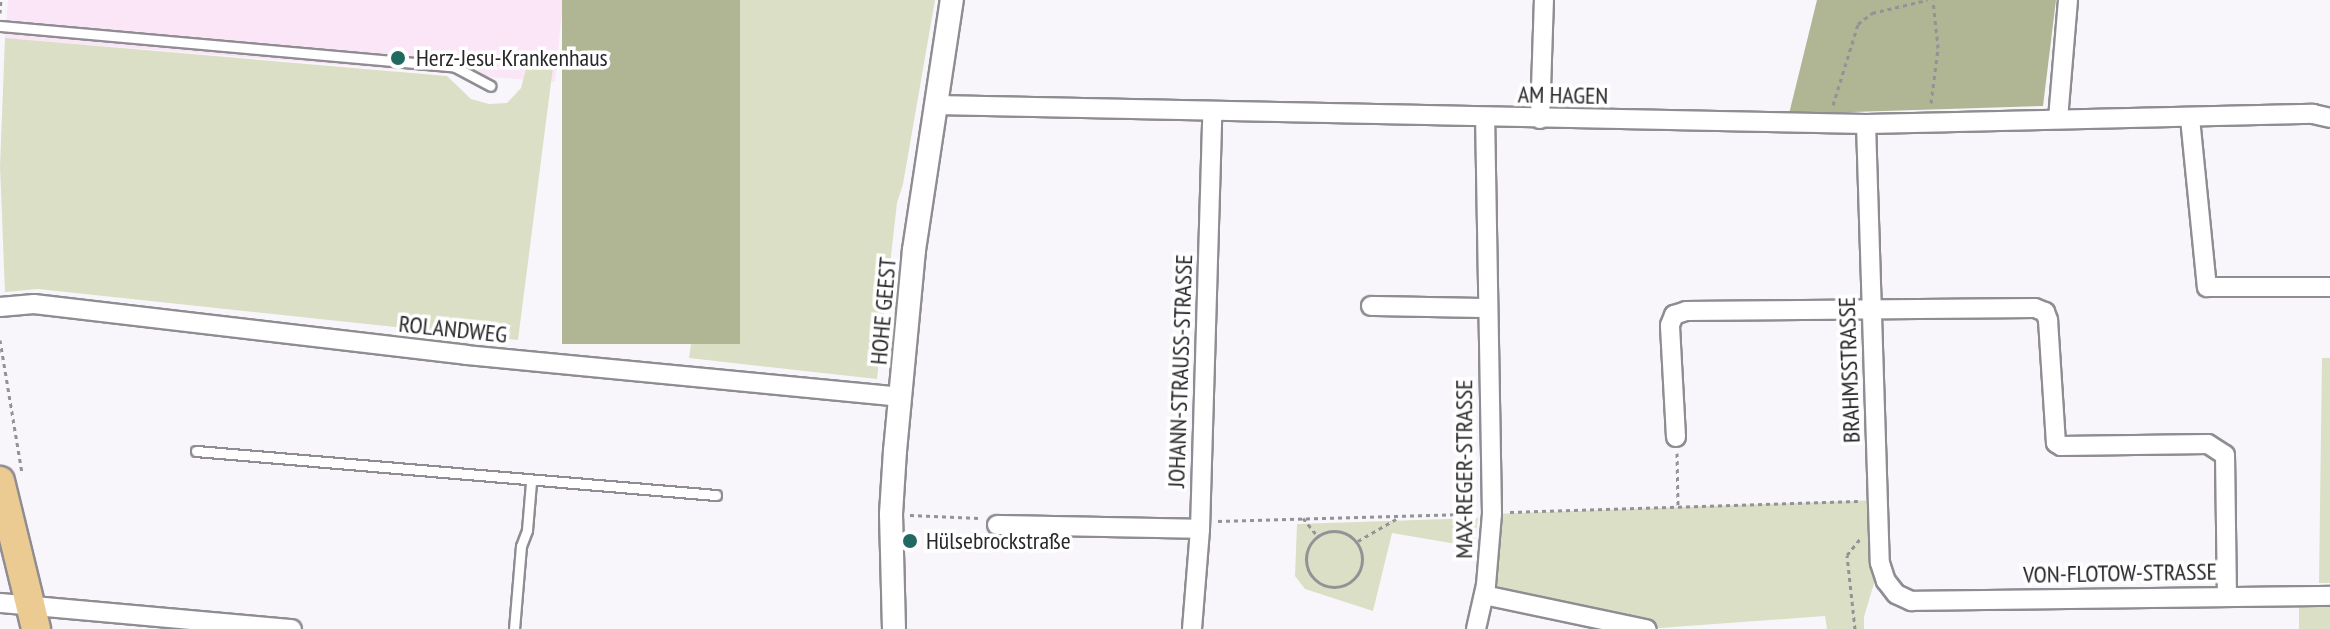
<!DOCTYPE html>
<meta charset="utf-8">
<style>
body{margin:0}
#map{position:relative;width:2330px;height:629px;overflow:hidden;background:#f8f6fb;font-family:"PT Sans Narrow",sans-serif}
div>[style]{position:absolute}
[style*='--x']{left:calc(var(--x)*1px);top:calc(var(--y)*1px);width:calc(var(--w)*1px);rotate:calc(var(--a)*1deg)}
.medical>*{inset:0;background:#fae6f6}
.green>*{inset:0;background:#dbdfc6;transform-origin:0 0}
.forest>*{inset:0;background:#b0b594;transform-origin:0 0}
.path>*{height:3px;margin-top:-1.5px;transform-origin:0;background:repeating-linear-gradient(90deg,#939295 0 4px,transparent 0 8px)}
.path>.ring{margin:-1.5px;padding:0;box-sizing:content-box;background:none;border:3px solid #939295;border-radius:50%}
.roads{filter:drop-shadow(2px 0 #8f8d92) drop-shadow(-2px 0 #8f8d92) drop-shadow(0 2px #8f8d92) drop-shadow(0 -2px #8f8d92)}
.service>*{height:9px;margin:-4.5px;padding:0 4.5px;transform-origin:4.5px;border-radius:4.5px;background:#fff}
.minor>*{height:18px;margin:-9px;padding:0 9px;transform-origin:9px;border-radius:9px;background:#fff}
.tertiary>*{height:22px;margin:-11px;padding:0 11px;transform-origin:11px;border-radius:11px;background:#fff}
.primary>*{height:28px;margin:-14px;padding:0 14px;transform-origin:14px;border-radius:14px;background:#eccb92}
.dots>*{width:22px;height:22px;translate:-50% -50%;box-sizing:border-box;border:4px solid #fff;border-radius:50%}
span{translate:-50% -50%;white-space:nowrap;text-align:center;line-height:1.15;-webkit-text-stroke:7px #fff;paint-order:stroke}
.poi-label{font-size:24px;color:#28282a}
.left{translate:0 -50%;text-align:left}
.street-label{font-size:24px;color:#28282a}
</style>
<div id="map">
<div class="medical">
<i style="clip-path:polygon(8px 0,563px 0,555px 82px,5px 38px)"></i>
</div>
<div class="green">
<i style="clip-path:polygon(739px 0,935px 0,903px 184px,897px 203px,877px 379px,689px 358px)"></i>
<i style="clip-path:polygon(5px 38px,447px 76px,471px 99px,489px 104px,507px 103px,521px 88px,527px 65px,553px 67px,518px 340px,38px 289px,5px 292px,0 166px)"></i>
<i style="clip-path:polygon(2322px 358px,2330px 358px,2330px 583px,2319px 583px)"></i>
<i style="clip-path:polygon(1878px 500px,1880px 563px,1864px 617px,1864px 629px,1827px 629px,1825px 616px,1646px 629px,1484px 595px,1492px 514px)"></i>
<i style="clip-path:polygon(1478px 518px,1474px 547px,1392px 533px,1373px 611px,1305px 589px,1295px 576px,1297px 524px)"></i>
<i style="left:2330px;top:607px;width:22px;height:31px;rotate:90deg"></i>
</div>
<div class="forest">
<i style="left:562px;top:0;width:178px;height:344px"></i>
<i style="clip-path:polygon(1817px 0,2056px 0,2043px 106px,1789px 114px)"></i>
</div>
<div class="path">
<i style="--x:0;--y:13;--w:13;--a:-86"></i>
<i style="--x:1931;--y:103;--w:55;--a:-82.7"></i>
<i style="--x:1938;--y:48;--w:48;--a:-95.9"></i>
<i style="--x:1833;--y:105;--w:85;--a:-72.8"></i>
<i style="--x:1858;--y:24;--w:18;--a:-38"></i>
<i style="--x:1872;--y:13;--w:57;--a:-13.3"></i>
<i style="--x:0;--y:340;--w:135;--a:80.6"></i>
<i style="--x:1677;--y:453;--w:54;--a:88.9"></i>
<i style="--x:1510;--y:512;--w:348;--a:-1.8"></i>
<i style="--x:910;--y:515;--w:69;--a:2.5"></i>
<i style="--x:1303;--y:518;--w:21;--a:51"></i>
<i style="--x:1218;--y:521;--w:257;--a:-1.6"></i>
<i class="ring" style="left:1306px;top:531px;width:53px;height:53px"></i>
<i style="--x:1358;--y:541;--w:44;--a:-30.1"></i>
<i style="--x:1855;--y:629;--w:74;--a:-96.2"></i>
<i style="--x:1847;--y:555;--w:22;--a:-51"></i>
</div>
<div class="roads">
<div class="service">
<i style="--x:0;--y:26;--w:457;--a:5.1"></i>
<i style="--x:455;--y:67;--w:40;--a:28"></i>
<i style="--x:196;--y:451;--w:522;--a:4.84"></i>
<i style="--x:514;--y:629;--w:83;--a:-85.2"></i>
<i style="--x:521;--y:546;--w:17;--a:-69"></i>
<i style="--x:527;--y:530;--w:48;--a:-85.2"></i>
</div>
<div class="minor">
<i style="--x:936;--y:105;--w:930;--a:1.17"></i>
<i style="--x:1866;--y:124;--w:447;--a:-1.3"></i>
<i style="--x:2313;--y:114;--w:17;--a:13"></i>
<i style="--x:2190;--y:118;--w:170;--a:84.3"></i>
<i style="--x:2207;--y:287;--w:123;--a:0"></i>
<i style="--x:1540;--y:119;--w:119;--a:-88.1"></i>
<i style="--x:2058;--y:119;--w:119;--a:-85.2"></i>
<i style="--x:1866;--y:124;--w:439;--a:88.2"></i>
<i style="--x:1880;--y:563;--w:19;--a:72"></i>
<i style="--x:1886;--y:581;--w:16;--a:52"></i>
<i style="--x:1896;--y:594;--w:17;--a:25"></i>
<i style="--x:1911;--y:601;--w:419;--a:-0.7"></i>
<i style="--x:1371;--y:306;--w:115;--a:1"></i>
<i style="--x:0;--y:307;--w:34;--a:-5"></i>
<i style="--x:34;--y:304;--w:435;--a:6.7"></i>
<i style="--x:466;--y:355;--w:437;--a:5.5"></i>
<i style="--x:1676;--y:437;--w:112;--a:-93.1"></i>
<i style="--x:1670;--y:325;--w:11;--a:-68"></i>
<i style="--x:1674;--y:315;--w:13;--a:-18"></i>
<i style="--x:1686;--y:311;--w:349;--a:-0.5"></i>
<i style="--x:2035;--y:308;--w:11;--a:22"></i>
<i style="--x:2045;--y:312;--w:9;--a:69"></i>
<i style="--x:2048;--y:320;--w:123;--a:86.3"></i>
<i style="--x:2056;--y:443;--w:6;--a:31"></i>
<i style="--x:2061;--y:446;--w:147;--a:-0.8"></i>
<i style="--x:2208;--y:444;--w:20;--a:33"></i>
<i style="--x:2225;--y:455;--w:141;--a:89.2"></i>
<i style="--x:997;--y:525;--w:203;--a:1.1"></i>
<i style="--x:1484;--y:595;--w:166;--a:11.9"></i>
<i style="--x:0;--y:603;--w:293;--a:5.1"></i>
<i style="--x:1192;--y:629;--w:100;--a:-85.4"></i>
<i style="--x:1200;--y:529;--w:416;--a:-88.3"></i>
<i style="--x:1476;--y:629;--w:45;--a:-77.2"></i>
<i style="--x:1486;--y:585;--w:71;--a:-85.2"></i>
<i style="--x:1492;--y:514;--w:396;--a:-91"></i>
</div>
<div class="tertiary">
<i style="--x:894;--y:629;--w:115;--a:-91.5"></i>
<i style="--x:891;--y:514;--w:63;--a:-86.4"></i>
<i style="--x:895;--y:451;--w:202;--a:-84.6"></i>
<i style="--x:914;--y:250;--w:253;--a:-81.4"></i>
</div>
<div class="primary">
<i style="--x:0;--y:481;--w:152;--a:76.3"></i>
</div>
</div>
<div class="dots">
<i style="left:398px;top:58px;background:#216a62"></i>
<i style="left:910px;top:541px;background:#216a62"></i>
</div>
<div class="poi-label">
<span class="left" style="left:416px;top:58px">Herz-Jesu-Krankenhaus</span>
<span class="left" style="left:926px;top:541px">Hülsebrockstraße</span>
</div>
<div class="street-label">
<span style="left:1563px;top:95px;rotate:1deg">AM HAGEN</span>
<span style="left:883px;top:311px;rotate:-85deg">HOHE GEEST</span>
<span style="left:453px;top:329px;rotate:6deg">ROLANDWEG</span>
<span style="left:1849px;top:370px;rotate:-92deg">BRAHMSSTRASSE</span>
<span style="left:1180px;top:371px;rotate:-88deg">JOHANN-STRAUSS-STRASSE</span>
<span style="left:1464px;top:469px;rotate:-90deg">MAX-REGER-STRASSE</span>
<span style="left:2120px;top:573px;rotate:-1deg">VON-FLOTOW-STRASSE</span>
</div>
</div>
